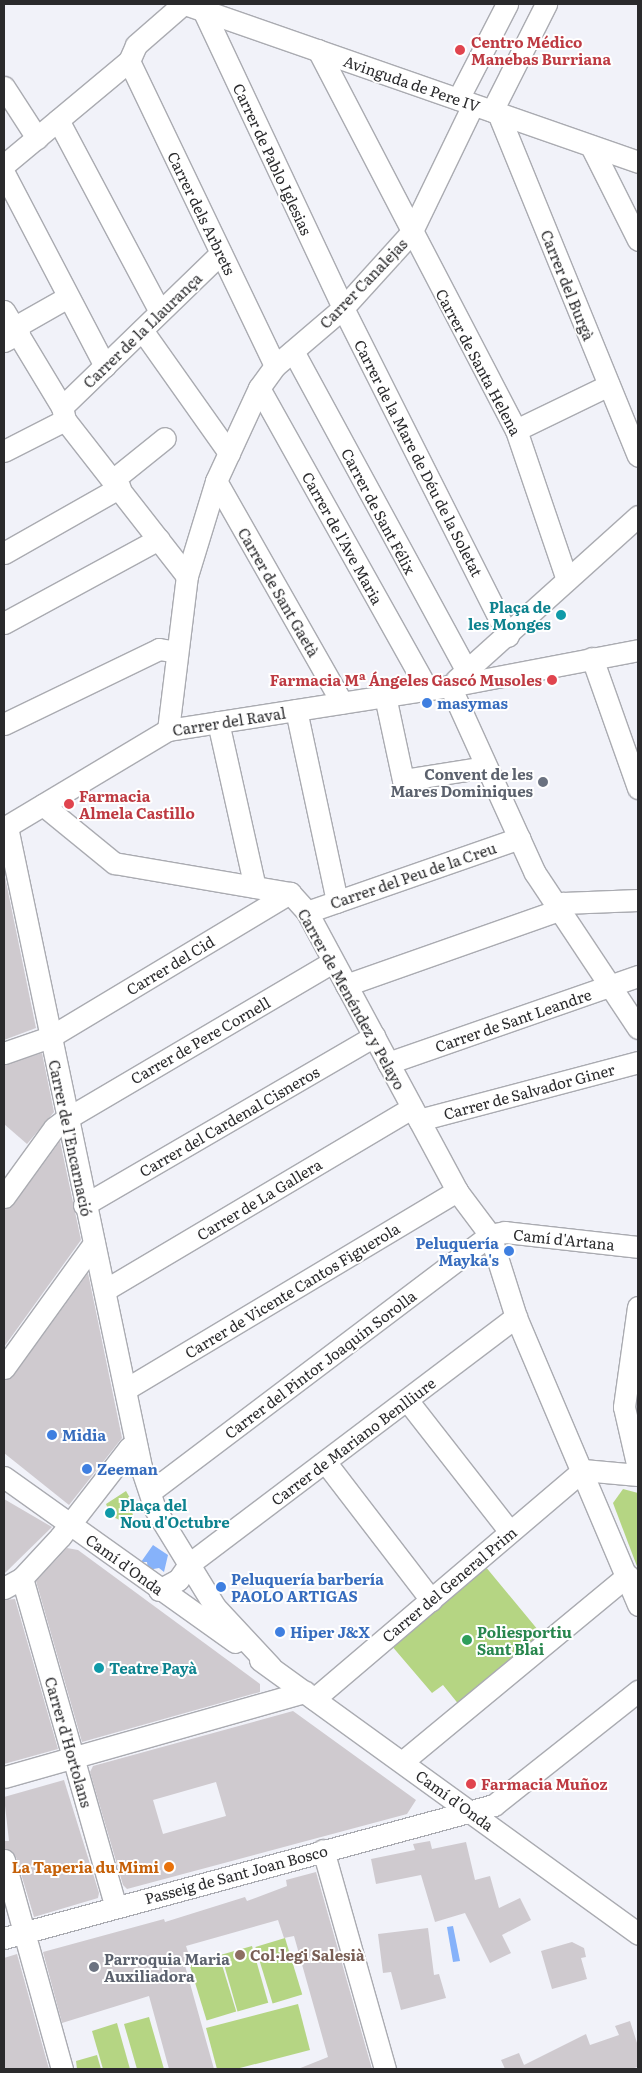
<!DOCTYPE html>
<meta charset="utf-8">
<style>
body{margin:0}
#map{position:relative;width:642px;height:2073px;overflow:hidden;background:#f1f2f9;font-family:Literata,serif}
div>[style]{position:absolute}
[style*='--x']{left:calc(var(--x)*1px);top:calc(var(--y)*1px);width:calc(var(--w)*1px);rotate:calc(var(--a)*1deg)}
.green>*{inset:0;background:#b5d583;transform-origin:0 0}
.water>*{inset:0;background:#86b2fa}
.building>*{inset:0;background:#cfcacf}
.roads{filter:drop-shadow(1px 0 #aaabb1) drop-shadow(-1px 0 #aaabb1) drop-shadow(0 1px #aaabb1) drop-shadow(0 -1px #aaabb1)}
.minor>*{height:21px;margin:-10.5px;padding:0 10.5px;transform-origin:10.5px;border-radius:10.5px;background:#fff}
.dots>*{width:14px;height:14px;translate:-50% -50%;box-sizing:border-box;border:2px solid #fff;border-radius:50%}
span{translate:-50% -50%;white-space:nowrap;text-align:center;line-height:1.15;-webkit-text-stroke:4px #fff;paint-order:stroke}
.health-label{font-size:15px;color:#be3a42;font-weight:700}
.left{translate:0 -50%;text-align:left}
.right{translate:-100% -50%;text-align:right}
.street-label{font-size:15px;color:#2a2a2c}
.culture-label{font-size:15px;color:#0d838f;font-weight:700}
.shop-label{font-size:15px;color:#366cbe;font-weight:700}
.worship-label{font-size:15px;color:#5b616d;font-weight:700}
.leisure-label{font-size:15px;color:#27864d;font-weight:700}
.food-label{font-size:15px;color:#c56008;font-weight:700}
.education-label{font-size:15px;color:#785e54;font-weight:700}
.frame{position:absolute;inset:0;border:5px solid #2a2a2c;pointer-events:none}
</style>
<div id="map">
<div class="green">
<i style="clip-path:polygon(623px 1489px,638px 1493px,638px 1569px,613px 1503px)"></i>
<i style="clip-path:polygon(126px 1491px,134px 1505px,130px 1507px,133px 1515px,124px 1522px,111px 1516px,106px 1504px)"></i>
<i style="clip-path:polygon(485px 1566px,543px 1636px,460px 1706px,443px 1685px,432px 1693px,391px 1645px)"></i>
<i style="left:285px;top:1938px;width:59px;height:31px;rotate:73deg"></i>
<i style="left:252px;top:1946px;width:59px;height:32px;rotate:74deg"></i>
<i style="left:219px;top:1955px;width:59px;height:31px;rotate:73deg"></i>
<i style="clip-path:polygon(298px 2004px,310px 2050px,236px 2069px,217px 2069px,206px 2028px)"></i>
<i style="clip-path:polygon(149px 2017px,164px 2069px,137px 2069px,124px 2024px)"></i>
<i style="clip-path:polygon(117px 2023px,130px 2069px,103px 2069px,92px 2031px)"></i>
<i style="clip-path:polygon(97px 2055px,101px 2069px,77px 2069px,76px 2061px)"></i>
</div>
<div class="water">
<i style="clip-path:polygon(153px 1545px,168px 1555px,164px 1572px,159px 1568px,148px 1570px,147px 1562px,141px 1562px)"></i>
<i style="clip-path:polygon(453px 1926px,460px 1961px,453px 1962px,447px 1927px)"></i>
</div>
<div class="building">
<i style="clip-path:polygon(4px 872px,36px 1028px,4px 1040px)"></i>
<i style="clip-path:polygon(42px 1053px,54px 1112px,27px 1144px,4px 1124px,4px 1065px)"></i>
<i style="clip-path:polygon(60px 1141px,81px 1240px,4px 1347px,4px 1210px,14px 1204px)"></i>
<i style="clip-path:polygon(88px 1273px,122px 1438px,69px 1505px,4px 1453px,4px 1380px,14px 1375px)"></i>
<i style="clip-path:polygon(4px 1499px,52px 1527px,4px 1574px)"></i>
<i style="clip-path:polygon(67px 1548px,78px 1550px,260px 1684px,260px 1692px,82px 1742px,36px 1581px)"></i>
<i style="clip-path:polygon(15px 1599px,58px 1749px,4px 1764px,4px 1600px)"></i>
<i style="clip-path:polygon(evenodd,293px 1711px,416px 1800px,407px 1814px,127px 1889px,123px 1885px,90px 1772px,93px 1766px,293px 1711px,216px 1782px,226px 1816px,163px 1834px,153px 1800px,216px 1782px)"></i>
<i style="clip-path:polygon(64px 1780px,99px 1893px,98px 1898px,34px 1917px,16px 1857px,4px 1848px,4px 1841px,9px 1841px,4px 1797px)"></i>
<i style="clip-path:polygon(430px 1841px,432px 1849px,466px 1842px,475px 1880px,490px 1876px,499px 1908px,520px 1898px,531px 1920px,502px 1935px,511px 1953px,490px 1963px,465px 1913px,435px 1922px,421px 1875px,376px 1884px,371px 1859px,415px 1850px,413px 1844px)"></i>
<i style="clip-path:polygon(316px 1872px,372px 2069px,298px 2069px,328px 2057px,294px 1936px,284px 1938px,278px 1920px,186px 1946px,191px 1961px,184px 1962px,214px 2069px,169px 2069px,149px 1996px,62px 2023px,43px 1952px,164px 1919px,165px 1922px,245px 1897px,247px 1901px,287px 1886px,286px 1880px)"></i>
<i style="clip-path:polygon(428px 1928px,434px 1975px,439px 1974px,446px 1998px,401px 2010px,391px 1972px,383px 1973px,378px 1934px)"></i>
<i style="clip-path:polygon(572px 1942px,584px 1948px,586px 1957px,581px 1958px,587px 1979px,552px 1989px,541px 1951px)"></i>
<i style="clip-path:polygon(17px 1954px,49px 2069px,4px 2069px,4px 1958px)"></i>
<i style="clip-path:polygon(630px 2021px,638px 2046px,638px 2067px,630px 2069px,505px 2069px,501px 2060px,519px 2053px,524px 2065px,586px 2034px,590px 2045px,619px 2035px,615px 2026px)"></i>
</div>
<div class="roads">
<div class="minor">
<i style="--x:185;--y:4;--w:480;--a:19.2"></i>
<i style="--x:203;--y:10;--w:329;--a:64.8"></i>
<i style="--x:343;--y:308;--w:367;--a:63.3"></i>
<i style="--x:318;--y:50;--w:428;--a:62.5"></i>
<i style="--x:516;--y:430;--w:158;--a:71.2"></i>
<i style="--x:129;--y:61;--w:338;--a:64.4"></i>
<i style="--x:4;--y:87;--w:61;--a:57.1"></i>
<i style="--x:458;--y:99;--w:107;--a:-62.7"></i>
<i style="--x:492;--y:111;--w:120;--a:-63.2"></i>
<i style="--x:498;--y:113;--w:370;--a:67.8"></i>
<i style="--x:58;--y:120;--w:217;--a:62"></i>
<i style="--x:591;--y:146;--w:105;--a:63.4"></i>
<i style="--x:4;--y:165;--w:163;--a:-39.8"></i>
<i style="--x:129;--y:61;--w:17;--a:-66"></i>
<i style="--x:136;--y:45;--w:62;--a:-41.1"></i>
<i style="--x:4;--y:173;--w:218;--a:62.4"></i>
<i style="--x:4;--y:311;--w:112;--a:58.9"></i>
<i style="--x:62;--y:407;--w:13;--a:77"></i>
<i style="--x:65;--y:420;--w:198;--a:52"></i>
<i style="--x:15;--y:327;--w:61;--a:-29.5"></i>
<i style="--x:142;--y:330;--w:151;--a:54.7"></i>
<i style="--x:4;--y:341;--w:17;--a:-28"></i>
<i style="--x:293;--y:351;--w:363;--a:61.5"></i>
<i style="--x:259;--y:388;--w:345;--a:60.8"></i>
<i style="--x:62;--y:407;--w:221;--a:-44.1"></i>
<i style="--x:516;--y:430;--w:103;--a:-25.8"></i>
<i style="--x:4;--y:451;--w:68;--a:-26.9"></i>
<i style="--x:114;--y:479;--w:65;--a:-38.8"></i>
<i style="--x:216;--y:481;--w:255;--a:60.4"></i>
<i style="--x:4;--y:553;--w:133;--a:-29.6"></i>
<i style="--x:4;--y:623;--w:176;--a:-28.5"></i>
<i style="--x:592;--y:658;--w:138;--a:70.5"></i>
<i style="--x:456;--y:680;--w:245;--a:-42"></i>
<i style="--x:450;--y:686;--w:205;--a:65.6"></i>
<i style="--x:535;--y:873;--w:186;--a:56.4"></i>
<i style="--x:385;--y:696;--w:86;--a:77.9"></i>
<i style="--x:403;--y:780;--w:83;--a:-9"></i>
<i style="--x:296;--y:710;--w:196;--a:77.9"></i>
<i style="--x:218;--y:722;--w:169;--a:77.4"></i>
<i style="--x:4;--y:724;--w:172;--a:-25.8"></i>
<i style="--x:159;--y:649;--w:18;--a:9"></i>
<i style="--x:168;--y:730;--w:155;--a:-83"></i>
<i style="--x:187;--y:576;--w:99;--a:-73"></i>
<i style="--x:216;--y:481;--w:102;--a:-65.2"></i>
<i style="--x:259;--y:388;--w:27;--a:-54"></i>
<i style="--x:275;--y:366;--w:89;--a:-40.5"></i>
<i style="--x:343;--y:308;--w:101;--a:-47.8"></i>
<i style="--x:411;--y:233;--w:142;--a:-64.2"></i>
<i style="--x:43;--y:805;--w:92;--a:39.2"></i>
<i style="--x:114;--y:863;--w:179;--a:9.7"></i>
<i style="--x:290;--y:893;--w:25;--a:48"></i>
<i style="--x:307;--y:912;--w:317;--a:61.7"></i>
<i style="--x:457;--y:1191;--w:55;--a:53.1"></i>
<i style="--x:490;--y:1235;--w:86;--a:72.4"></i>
<i style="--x:516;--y:1317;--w:313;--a:67"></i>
<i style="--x:7;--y:827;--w:654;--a:78.17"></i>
<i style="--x:141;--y:1467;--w:44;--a:71.6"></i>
<i style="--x:155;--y:1509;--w:115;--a:58.5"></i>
<i style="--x:215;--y:1607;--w:82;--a:47"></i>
<i style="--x:4;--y:828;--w:191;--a:-30.9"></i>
<i style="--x:168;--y:730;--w:285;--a:-8.9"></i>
<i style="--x:450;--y:686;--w:191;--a:-10.8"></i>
<i style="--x:307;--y:912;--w:225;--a:-19.2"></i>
<i style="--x:346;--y:985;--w:223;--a:-19.4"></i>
<i style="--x:556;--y:911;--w:11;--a:-49"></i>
<i style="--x:563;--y:903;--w:75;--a:-2.3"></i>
<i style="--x:4;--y:1053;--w:49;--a:-19.2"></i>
<i style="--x:50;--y:1037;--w:280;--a:-31"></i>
<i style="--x:388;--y:1063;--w:265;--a:-19.2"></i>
<i style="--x:419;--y:1120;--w:227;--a:-14.8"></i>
<i style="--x:4;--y:1197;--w:85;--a:-54.1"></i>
<i style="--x:54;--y:1128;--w:15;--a:-37"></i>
<i style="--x:66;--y:1119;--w:310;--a:-30.5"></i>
<i style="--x:84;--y:1205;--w:336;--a:-30.2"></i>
<i style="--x:105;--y:1290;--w:357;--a:-30.7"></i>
<i style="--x:638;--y:1307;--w:101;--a:98"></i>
<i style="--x:624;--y:1407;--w:63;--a:77.1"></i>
<i style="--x:4;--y:1368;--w:154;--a:-54.2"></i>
<i style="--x:126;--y:1389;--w:386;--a:-30.9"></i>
<i style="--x:407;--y:1400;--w:167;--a:52"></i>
<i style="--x:326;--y:1463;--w:173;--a:52.5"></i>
<i style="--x:583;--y:1470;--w:55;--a:5.2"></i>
<i style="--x:4;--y:1477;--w:284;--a:35.5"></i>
<i style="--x:150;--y:1492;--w:426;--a:-37.1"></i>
<i style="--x:490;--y:1235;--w:15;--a:-11"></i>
<i style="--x:505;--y:1232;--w:134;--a:6.4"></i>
<i style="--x:22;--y:1578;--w:342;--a:74.1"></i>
<i style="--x:4;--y:1588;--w:21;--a:-29"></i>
<i style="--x:22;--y:1578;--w:56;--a:-47.2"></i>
<i style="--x:60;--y:1537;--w:113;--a:-52.2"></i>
<i style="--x:129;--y:1448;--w:8;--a:7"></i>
<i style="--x:159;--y:1590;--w:21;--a:-28"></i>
<i style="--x:178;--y:1580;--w:19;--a:-55"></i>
<i style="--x:189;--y:1564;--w:410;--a:-37.1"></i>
<i style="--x:260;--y:1660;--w:467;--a:35.9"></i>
<i style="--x:314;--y:1699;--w:353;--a:-40.4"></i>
<i style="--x:402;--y:1762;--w:293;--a:-39.6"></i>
<i style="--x:4;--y:1777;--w:313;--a:-15.8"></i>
<i style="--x:323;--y:1850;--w:228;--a:74.2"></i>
<i style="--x:4;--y:1860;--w:217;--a:74.5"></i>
<i style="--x:4;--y:1938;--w:508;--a:-15.19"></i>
<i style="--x:494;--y:1805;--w:184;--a:-38.4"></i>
</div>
</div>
<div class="dots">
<i style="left:460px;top:50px;background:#e0444e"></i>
<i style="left:561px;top:615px;background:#0f9aa8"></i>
<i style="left:552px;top:680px;background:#e0444e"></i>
<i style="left:427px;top:703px;background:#3f7fe0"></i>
<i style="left:543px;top:782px;background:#6b7280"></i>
<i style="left:69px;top:804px;background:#e0444e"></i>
<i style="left:509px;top:1251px;background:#3f7fe0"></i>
<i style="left:52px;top:1435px;background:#3f7fe0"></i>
<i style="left:87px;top:1469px;background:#3f7fe0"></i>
<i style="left:110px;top:1513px;background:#0f9aa8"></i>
<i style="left:221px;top:1587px;background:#3f7fe0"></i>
<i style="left:280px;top:1632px;background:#3f7fe0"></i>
<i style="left:467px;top:1640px;background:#2e9e5b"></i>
<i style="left:99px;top:1668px;background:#0f9aa8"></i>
<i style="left:471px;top:1784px;background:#e0444e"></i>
<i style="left:169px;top:1867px;background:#e8710a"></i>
<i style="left:240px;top:1955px;background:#8d6e63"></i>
<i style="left:94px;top:1967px;background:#6b7280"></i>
</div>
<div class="health-label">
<span class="left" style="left:471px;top:50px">Centro Médico<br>Manebas Burriana</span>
<span class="right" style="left:542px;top:680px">Farmacia Mª Ángeles Gascó Musoles</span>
<span class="left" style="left:79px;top:804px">Farmacia<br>Almela Castillo</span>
<span class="left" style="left:481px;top:1784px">Farmacia Muñoz</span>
</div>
<div class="street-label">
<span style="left:412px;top:83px;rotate:19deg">Avinguda de Pere IV</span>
<span style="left:273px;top:159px;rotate:65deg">Carrer de Pablo Iglesias</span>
<span style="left:202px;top:213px;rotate:64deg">Carrer dels Arbrets</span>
<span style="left:363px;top:283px;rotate:-46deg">Carrer Canalejas</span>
<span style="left:568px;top:285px;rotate:68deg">Carrer del Burgà</span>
<span style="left:142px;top:330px;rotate:-44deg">Carrer de la Llaurança</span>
<span style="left:479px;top:362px;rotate:62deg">Carrer de Santa Helena</span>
<span style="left:419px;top:458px;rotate:63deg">Carrer de la Mare de Déu de la Soletat</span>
<span style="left:379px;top:511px;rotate:62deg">Carrer de Sant Félix</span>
<span style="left:343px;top:538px;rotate:61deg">Carrer de l'Ave Maria</span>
<span style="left:279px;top:592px;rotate:60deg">Carrer de Sant Gaetà</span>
<span style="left:229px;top:721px;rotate:-9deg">Carrer del Raval</span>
<span style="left:413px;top:875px;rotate:-19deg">Carrer del Peu de la Creu</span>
<span style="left:170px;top:965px;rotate:-31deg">Carrer del Cid</span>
<span style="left:352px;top:999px;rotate:61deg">Carrer de Menéndez y Pelayo</span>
<span style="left:513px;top:1020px;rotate:-19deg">Carrer de Sant Leandre</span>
<span style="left:200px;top:1040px;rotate:-30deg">Carrer de Pere Cornell</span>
<span style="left:529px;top:1091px;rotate:-15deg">Carrer de Salvador Giner</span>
<span style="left:229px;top:1121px;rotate:-30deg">Carrer del Cardenal Cisneros</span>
<span style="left:71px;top:1138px;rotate:78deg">Carrer de l'Encarnació</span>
<span style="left:259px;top:1199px;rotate:-31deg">Carrer de La Gallera</span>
<span style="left:564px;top:1239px;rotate:6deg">Camí d'Artana</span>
<span style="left:292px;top:1290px;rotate:-31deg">Carrer de Vicente Cantos Figuerola</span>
<span style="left:320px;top:1364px;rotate:-37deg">Carrer del Pintor Joaquín Sorolla</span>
<span style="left:353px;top:1441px;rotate:-37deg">Carrer de Mariano Benlliure</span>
<span style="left:125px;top:1564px;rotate:36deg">Camí d'Onda</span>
<span style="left:449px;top:1584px;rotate:-40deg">Carrer del General Prim</span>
<span style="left:69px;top:1742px;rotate:74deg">Carrer d'Hortolans</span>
<span style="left:455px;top:1800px;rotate:36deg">Camí d'Onda</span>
<span style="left:236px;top:1874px;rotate:-15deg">Passeig de Sant Joan Bosco</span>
</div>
<div class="culture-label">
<span class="right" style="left:551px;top:615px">Plaça de<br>les Monges</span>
<span class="left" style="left:120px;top:1513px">Plaça del<br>Nou d'Octubre</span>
<span class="left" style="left:109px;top:1668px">Teatre Payà</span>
</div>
<div class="shop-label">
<span class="left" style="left:437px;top:703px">masymas</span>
<span class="right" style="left:499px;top:1251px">Peluquería<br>Mayka's</span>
<span class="left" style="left:62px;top:1435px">Midia</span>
<span class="left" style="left:97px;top:1469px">Zeeman</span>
<span class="left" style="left:231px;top:1587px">Peluquería barbería<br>PAOLO ARTIGAS</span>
<span class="left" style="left:290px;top:1632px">Hiper J&amp;X</span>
</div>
<div class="worship-label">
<span class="right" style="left:533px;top:782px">Convent de les<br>Mares Dominiques</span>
<span class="left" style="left:104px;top:1967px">Parroquia Maria<br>Auxiliadora</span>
</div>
<div class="leisure-label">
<span class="left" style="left:477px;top:1640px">Poliesportiu<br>Sant Blai</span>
</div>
<div class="food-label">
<span class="right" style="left:159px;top:1867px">La Taperia du Mimi</span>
</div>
<div class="education-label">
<span class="left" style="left:250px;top:1955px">Col·legi Salesià</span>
</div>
<div class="frame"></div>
</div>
